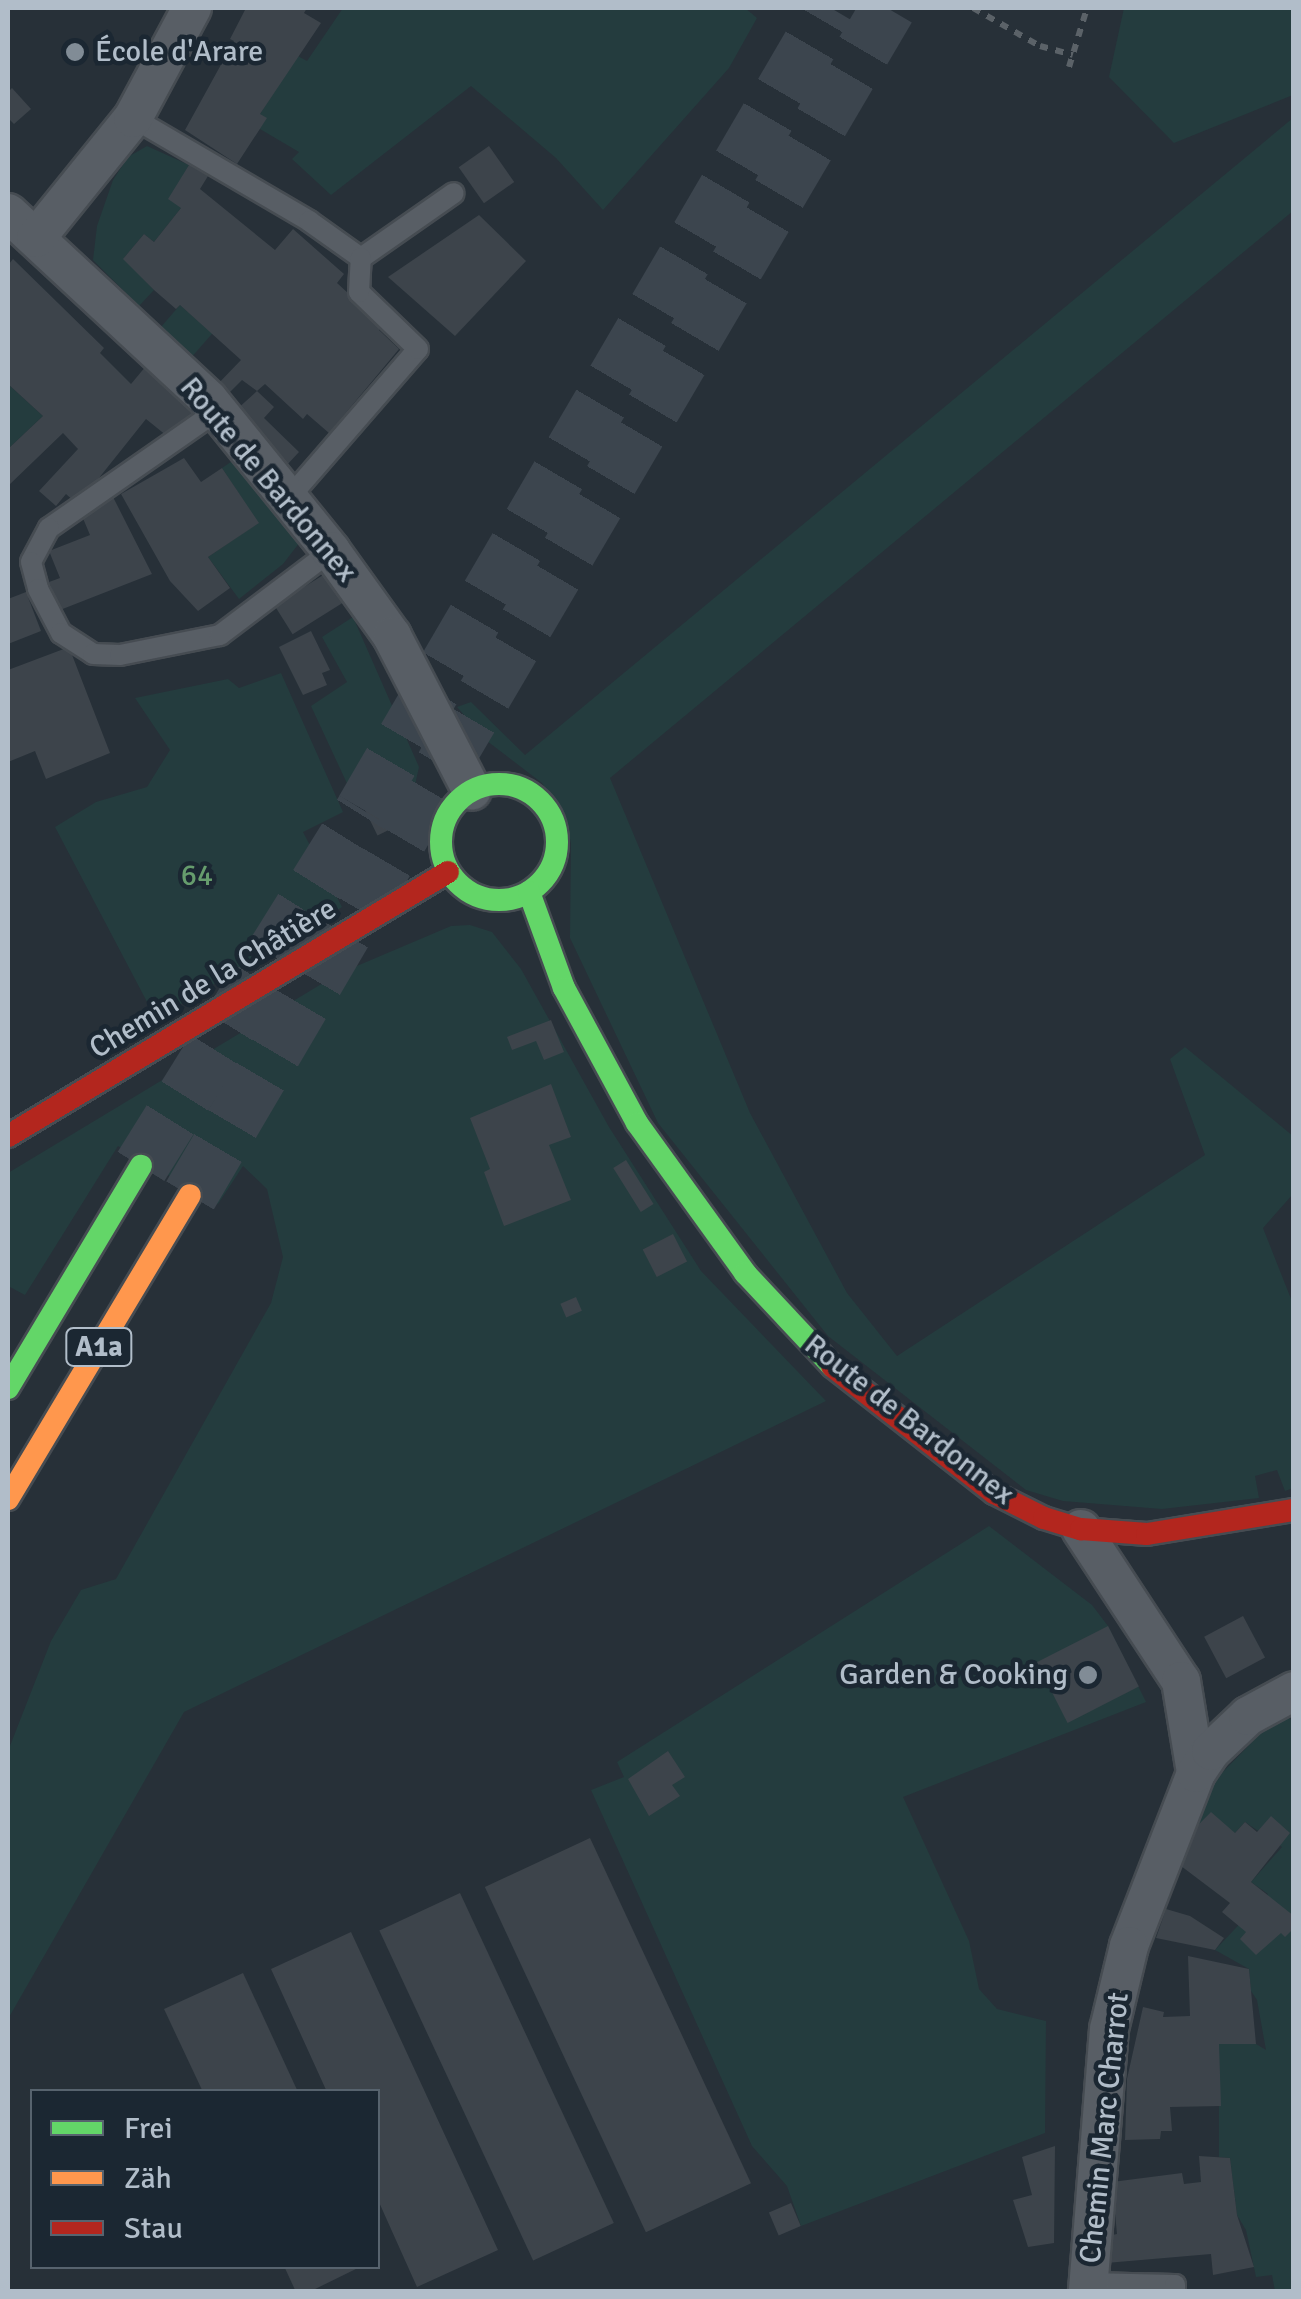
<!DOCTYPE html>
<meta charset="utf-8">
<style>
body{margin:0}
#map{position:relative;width:1301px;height:2299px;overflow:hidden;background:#273038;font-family:Signika,sans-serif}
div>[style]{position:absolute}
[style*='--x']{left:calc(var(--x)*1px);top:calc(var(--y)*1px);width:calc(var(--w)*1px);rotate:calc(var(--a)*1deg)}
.green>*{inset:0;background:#243c3e;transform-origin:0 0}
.building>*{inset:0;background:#3d444b;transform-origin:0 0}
.highway-tunnel>*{height:55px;margin-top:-27.5px;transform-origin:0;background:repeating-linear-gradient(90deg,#3c454e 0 55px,transparent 0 83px)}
.path>*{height:6px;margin-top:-3px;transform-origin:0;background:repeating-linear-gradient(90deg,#5b6268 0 8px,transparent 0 16px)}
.roads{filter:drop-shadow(2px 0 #464c52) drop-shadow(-2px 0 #464c52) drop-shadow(0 2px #464c52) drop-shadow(0 -2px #464c52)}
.lane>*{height:20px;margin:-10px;padding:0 10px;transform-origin:10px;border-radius:10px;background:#585e65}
.street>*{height:38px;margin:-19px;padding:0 19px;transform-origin:19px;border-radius:19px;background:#585e65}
.fast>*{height:22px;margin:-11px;padding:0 11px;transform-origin:11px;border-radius:11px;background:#63d668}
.fast>.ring{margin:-11px;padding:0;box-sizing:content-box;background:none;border:22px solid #63d668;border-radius:50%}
.slow>*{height:22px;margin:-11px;padding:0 11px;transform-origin:11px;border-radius:11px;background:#ff974d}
.jam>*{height:22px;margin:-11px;padding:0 11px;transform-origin:11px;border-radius:11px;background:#b3261e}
.dots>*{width:28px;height:28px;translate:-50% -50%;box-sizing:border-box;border:5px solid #1b2732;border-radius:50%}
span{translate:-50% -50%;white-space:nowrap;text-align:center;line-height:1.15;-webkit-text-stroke:9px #1b2732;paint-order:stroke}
.shield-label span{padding:2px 8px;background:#1b2732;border:2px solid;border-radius:8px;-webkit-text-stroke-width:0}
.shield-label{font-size:28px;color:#b1bdc9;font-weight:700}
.poi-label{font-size:30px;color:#b1bdc9}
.left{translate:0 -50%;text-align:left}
.right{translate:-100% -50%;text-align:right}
.street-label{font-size:30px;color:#b1bdc9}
.park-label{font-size:30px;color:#669c6d}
.frame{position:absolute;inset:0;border:10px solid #b1bdc9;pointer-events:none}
.legend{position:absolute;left:30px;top:2089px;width:350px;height:180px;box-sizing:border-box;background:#1b2732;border:2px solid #57636e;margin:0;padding:12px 18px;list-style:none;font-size:30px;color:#b1bdc9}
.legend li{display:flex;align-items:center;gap:20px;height:50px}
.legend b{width:50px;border:2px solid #57636e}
</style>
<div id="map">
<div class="green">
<i style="clip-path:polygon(343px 8px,745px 8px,757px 18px,729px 68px,603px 210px,556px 158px,471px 86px,331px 195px,292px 159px,299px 152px,260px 129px,260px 114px,296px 55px,307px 61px)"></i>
<i style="clip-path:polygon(1124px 8px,1293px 8px,1293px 95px,1174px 143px,1109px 77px)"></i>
<i style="clip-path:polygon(1293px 118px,1293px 211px,610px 778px,750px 1113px,847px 1293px,897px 1356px,1205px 1155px,1170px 1059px,1185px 1047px,1293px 1136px,1293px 1194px,1263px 1228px,1293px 1304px,1293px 1488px,1285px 1491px,1277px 1470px,1255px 1476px,1259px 1498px,1162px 1509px,1063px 1501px,1026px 1490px,828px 1336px,658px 1123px,570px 938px,571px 844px,566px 817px,542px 783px,487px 741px,457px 707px,471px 702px,525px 755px)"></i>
<i style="clip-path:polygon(147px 146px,189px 165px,181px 208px,154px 242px,144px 234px,124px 258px,154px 290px,139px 306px,93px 260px,97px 226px,113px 180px,128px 157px)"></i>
<i style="left:180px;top:305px;width:43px;height:30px;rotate:41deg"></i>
<i style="clip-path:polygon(8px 384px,43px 416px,8px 449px)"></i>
<i style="clip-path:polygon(238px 457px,300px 542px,283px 564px,239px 599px,208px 557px,258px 523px,222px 468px)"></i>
<i style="clip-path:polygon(353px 617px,419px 767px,407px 821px,391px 786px,357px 805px,311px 706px,347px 682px,322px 637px)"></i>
<i style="clip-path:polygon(281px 673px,343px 812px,303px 832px,342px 907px,156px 1019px,55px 827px,96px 802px,147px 787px,170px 750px,135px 698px,228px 679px,239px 688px)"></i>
<i style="clip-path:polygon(470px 925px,492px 932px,521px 969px,609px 1127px,701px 1271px,826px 1401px,184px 1712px,8px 2019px,8px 1751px,51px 1641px,81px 1590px,116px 1579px,271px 1303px,283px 1257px,267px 1189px,243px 1166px,218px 1204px,118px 1146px,25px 1295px,8px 1286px,8px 1173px,338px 974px,451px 926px)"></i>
<i style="clip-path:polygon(989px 1526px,1092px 1605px,1108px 1626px,1146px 1702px,903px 1797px,969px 1941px,979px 1989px,997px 2009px,1046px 2021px,1045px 2133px,801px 2226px,787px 2186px,752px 2146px,591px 1790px,624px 1777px,617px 1762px)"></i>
<i style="clip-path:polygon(1287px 1716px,1294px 1723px,1293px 2291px,1275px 2291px,1272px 2275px,1256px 2277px,1246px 2230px,1237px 2215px,1230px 2158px,1219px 2157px,1219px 2044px,1256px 2044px,1266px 2050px,1257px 2000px,1251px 1991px,1249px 1969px,1215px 1950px,1268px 1894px,1251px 1882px,1282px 1847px,1245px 1822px,1235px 1833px,1196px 1827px,1215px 1780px,1263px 1731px)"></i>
</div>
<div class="building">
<i style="clip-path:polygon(246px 8px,307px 8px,304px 13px,321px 23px,260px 114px,267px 118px,237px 164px,185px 130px,234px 41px,230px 39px)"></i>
<i style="clip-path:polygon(12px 88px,31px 109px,14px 124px,8px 118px,8px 92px)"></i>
<i style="left:489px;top:146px;width:44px;height:37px;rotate:55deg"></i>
<i style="clip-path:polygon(189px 165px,208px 176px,200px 189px,275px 250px,293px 229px,344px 274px,337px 283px,383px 325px,379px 330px,399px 349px,329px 433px,307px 414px,303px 419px,265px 384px,257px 391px,242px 380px,224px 398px,214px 388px,241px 360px,180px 305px,176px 309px,154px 290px,123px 259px,144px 234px,154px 242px,181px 208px,168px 199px)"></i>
<i style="clip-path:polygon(479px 215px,526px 261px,455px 336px,388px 277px)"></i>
<i style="clip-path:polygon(13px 259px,104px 348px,100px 353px,131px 384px,151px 360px,200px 411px,167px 436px,146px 419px,87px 493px,75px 502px,66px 494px,56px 506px,39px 491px,78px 449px,63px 433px,8px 486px,8px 449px,43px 416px,8px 384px,8px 265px)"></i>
<i style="clip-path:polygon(257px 391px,274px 407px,264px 418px,299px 452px,286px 466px,235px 411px)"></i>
<i style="clip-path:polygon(184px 458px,201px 482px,222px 468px,259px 523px,208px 557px,230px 588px,198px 611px,170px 581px,121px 494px)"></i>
<i style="clip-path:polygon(112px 495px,152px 574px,60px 610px,49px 582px,60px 578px,49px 551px,90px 535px,82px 516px)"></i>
<i style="left:328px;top:572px;width:34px;height:63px;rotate:58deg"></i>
<i style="clip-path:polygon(26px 592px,41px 631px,8px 644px,8px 599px)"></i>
<i style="clip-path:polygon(311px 631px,330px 670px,322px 673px,327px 685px,303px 695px,279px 647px)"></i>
<i style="clip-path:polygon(69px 647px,110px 753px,46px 779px,35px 751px,8px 762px,8px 670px)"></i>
<i style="left:394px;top:794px;width:30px;height:33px;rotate:64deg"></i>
<i style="clip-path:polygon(551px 1020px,564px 1052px,544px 1060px,536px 1041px,512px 1050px,507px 1037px)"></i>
<i style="clip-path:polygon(551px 1084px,571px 1137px,549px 1145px,571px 1200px,504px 1226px,484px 1172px,490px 1169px,470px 1118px)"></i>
<i style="left:626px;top:1160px;width:52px;height:15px;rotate:58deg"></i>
<i style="left:673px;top:1234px;width:31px;height:34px;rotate:63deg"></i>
<i style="left:576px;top:1297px;width:15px;height:17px;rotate:67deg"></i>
<i style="left:1243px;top:1616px;width:47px;height:44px;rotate:62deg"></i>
<i style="left:1108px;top:1626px;width:68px;height:80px;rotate:63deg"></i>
<i style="clip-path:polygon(668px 1751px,685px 1777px,672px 1785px,680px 1796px,649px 1816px,628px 1779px)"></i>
<i style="clip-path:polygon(1211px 1812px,1235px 1833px,1245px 1822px,1257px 1832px,1271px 1816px,1290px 1833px,1251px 1882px,1294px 1916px,1294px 1928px,1285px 1937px,1281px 1933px,1256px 1955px,1240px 1939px,1246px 1932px,1222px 1912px,1230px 1903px,1181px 1866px,1196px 1827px)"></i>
<i style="left:590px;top:1838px;width:381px;height:116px;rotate:65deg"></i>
<i style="left:460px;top:1893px;width:364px;height:89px;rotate:65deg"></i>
<i style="clip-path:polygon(1166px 1909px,1190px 1916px,1224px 1938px,1215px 1950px,1156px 1938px)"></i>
<i style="clip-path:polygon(351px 1932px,498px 2250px,417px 2287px,378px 2200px,378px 2092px,327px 2092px,271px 1969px)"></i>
<i style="clip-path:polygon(1188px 1956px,1249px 1969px,1256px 2044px,1219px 2044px,1221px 2106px,1170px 2107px,1172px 2131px,1161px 2131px,1160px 2139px,1125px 2140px,1127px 2079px,1143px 2007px,1164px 2012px,1163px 2017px,1190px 2016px)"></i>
<i style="clip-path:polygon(243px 1973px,298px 2092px,203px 2092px,164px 2009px)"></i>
<i style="clip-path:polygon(1055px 2146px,1054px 2243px,1028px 2247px,1013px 2200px,1032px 2195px,1022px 2157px)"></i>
<i style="clip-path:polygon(1199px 2156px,1230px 2158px,1237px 2215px,1254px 2267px,1213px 2275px,1211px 2254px,1106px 2263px,1108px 2236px,1117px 2234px,1112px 2182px,1182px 2173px,1184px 2184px,1201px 2182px)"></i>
<i style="left:791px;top:2203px;width:25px;height:24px;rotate:67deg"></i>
<i style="clip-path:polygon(284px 2266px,362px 2266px,309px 2292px,296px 2292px)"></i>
</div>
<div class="highway-tunnel">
<i style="--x:141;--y:1166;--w:420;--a:-58.1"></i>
<i style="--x:363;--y:809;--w:928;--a:-59.7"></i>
<i style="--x:190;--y:1195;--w:1377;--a:-59.54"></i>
</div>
<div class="path">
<i style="--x:973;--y:8;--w:77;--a:29.6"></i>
<i style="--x:1040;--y:46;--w:34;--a:15"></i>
<i style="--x:1069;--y:67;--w:62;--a:-73"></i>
</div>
<div class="roads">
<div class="lane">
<i style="--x:133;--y:118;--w:204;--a:30.3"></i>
<i style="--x:309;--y:221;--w:64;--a:35.4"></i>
<i style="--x:361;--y:258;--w:113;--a:-35"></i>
<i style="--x:217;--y:411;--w:205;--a:145.1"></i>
<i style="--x:49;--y:528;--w:38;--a:118"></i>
<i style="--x:31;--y:562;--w:28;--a:75"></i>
<i style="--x:38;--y:589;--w:50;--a:62.4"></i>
<i style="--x:61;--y:633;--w:38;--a:33"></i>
<i style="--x:93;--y:654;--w:27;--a:2"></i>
<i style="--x:120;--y:655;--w:102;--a:-11.3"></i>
<i style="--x:220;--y:635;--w:139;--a:-37.1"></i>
<i style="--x:288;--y:499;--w:198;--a:-49.1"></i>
<i style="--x:418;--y:349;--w:82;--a:-136"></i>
<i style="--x:359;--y:292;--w:34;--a:-87"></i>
<i style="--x:1088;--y:2283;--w:87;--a:1.3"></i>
<i style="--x:1175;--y:2285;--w:7;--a:90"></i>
</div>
<div class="street">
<i style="--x:8;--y:213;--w:273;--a:42.9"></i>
<i style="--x:208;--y:399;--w:196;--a:51"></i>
<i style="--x:331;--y:551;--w:105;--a:54.3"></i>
<i style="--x:392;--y:636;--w:174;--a:62.7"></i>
<i style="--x:36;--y:238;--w:154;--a:-51.1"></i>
<i style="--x:133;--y:118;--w:125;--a:-61.8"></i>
<i style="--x:1081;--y:1529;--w:182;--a:56.7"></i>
<i style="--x:1181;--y:1681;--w:93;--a:80.7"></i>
<i style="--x:1196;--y:1773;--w:186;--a:111.2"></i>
<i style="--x:1129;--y:1946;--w:85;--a:103.5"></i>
<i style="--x:1109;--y:2029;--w:264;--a:94.6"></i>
<i style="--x:1196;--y:1773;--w:27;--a:-56"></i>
<i style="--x:1211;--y:1751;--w:51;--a:-43.4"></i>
<i style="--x:1248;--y:1716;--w:52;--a:-28.5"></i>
</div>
<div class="fast">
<i class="ring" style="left:441px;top:784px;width:94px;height:94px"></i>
<i style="--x:529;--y:892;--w:102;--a:70"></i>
<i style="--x:564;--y:988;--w:153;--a:61.6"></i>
<i style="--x:637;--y:1123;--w:185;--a:54.2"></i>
<i style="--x:745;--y:1273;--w:127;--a:46.9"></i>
<i style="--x:8;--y:1388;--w:259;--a:-59.1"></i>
</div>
<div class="slow">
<i style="--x:8;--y:1499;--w:354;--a:-59.1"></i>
</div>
<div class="jam">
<i style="--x:8;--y:1136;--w:513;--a:-30.96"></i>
<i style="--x:832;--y:1366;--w:206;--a:38.1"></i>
<i style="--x:994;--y:1493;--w:56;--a:26.6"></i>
<i style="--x:1044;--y:1518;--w:39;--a:17"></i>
<i style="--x:1081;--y:1529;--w:66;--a:4.3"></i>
<i style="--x:1147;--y:1534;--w:149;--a:-9.3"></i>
</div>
</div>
<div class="dots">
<i style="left:75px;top:52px;background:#818c96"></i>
<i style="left:1088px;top:1675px;background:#818c96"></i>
</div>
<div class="shield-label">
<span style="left:99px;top:1347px">A1a</span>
</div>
<div class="poi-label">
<span class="left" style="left:95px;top:52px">École d'Arare</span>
<span class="right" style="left:1068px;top:1675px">Garden &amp; Cooking</span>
</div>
<div class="street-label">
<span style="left:268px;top:480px;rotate:50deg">Route de Bardonnex</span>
<span style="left:213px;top:979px;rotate:-31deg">Chemin de la Châtière</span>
<span style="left:909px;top:1420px;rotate:38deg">Route de Bardonnex</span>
<span style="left:1105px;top:2128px;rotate:-84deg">Chemin Marc Charrot</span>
</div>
<div class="park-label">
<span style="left:197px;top:876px">64</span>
</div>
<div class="frame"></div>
<ul class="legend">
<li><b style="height:12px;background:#63d668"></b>Frei</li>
<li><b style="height:12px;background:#ff974d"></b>Zäh</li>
<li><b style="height:12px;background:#b3261e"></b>Stau</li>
</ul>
</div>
